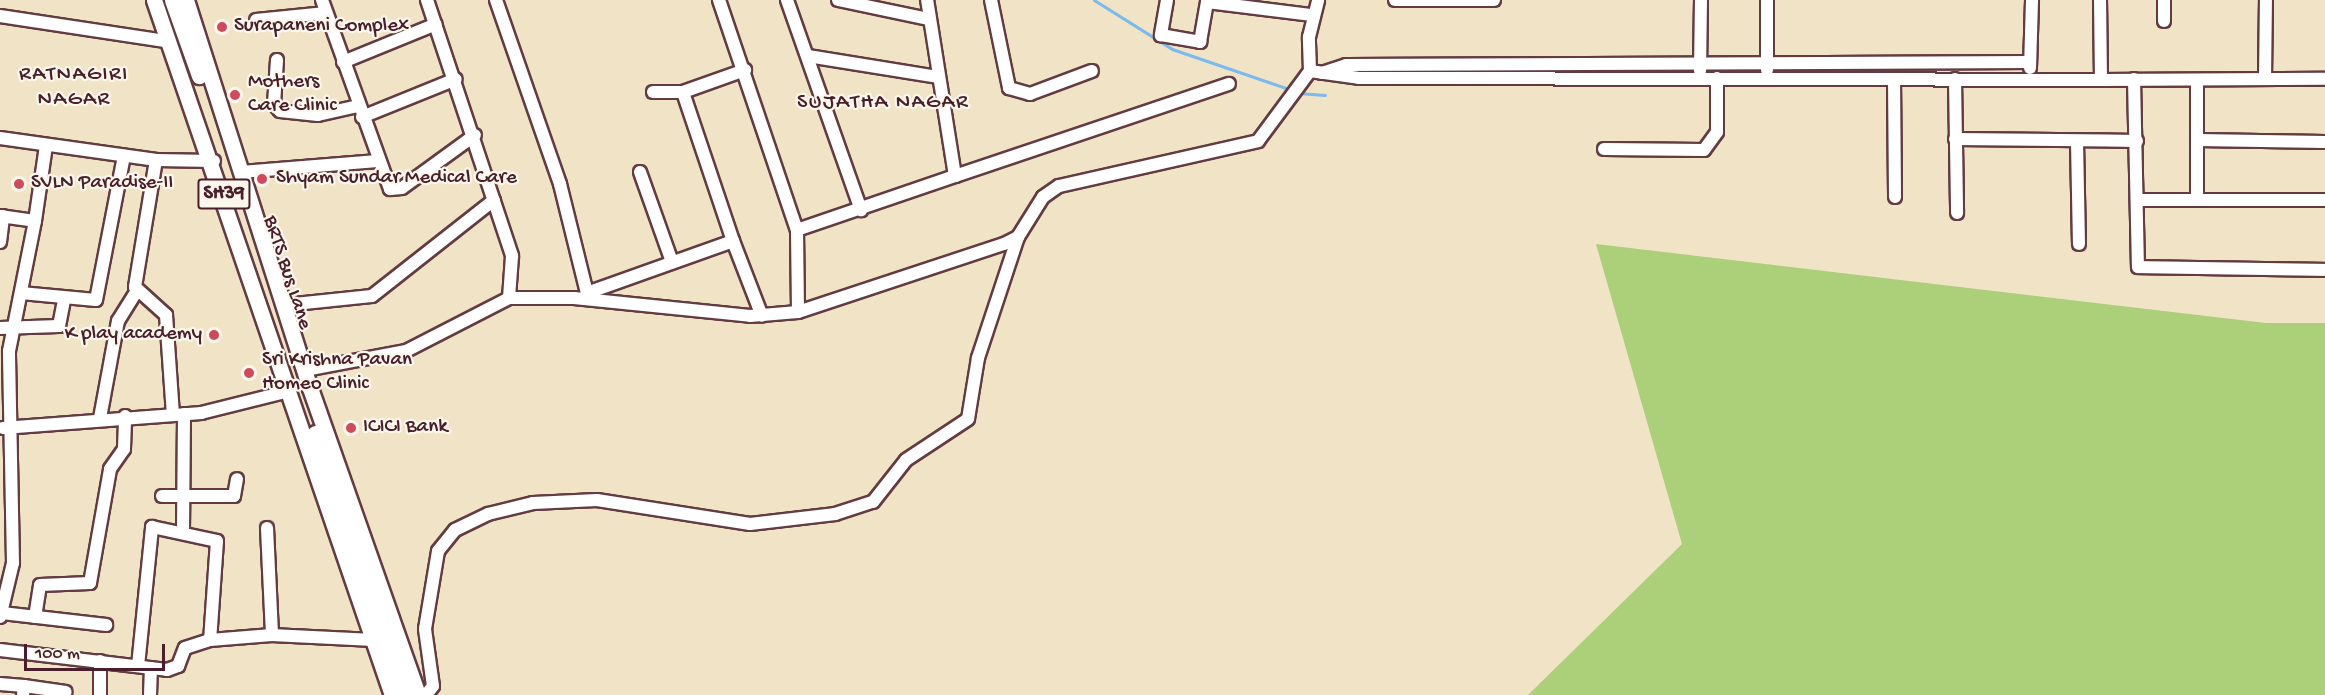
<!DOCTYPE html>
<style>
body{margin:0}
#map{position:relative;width:2325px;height:695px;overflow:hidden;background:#f1e3c5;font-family:"Gochi Hand",sans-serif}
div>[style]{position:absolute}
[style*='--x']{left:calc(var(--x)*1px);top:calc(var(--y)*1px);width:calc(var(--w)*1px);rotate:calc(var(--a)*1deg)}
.green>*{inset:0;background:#abd079}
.stream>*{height:3px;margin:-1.5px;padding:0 1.5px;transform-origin:1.5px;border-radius:1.5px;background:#7abaee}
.roads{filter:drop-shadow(2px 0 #633c42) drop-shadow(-2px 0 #633c42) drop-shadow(0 2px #633c42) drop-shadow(0 -2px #633c42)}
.minor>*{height:12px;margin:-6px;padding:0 6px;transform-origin:6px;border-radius:6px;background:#fff}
.major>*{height:15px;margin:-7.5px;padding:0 7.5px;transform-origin:7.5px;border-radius:7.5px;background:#fff}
.dots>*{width:16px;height:16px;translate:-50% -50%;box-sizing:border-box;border:3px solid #fbf7ec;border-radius:50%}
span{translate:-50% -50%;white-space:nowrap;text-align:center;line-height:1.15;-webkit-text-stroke:4.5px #fbf7ec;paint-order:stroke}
.shield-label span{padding:2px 4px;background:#fbf7ec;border:2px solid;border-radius:4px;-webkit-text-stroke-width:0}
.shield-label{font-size:20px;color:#4a1f2b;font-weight:700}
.poi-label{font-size:21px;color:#4a1f2b}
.left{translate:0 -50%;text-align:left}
.right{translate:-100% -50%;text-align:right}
.street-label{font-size:21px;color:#4a1f2b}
.neighbourhood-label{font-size:22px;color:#4a1f2b;letter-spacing:1.5px}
.scale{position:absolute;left:24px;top:644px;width:141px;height:27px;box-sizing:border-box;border:3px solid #4a1f2b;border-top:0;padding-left:8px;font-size:18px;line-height:21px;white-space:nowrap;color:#4a1f2b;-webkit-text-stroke:4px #fbf7ec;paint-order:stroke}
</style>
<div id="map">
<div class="green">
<i style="clip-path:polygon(1596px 244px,2266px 323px,2325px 323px,2325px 695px,1528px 695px,1682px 544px)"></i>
</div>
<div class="stream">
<i style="--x:1094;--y:0;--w:92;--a:32.1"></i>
<i style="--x:1172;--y:49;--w:127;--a:18.9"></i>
<i style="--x:1298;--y:93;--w:27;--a:4"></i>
</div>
<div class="roads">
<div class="minor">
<i style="--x:322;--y:0;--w:201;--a:70.2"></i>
<i style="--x:390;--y:189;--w:12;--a:-5"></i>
<i style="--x:402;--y:188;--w:90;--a:-36"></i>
<i style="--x:427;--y:0;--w:270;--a:71.6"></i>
<i style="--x:512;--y:256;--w:42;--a:94.1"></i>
<i style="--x:496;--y:0;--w:195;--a:70.8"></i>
<i style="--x:560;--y:184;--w:112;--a:76.1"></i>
<i style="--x:719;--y:0;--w:243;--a:71.3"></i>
<i style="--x:797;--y:230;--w:82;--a:89.3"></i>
<i style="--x:798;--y:312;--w:217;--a:-18.3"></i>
<i style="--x:1004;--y:244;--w:16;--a:-27"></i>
<i style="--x:1018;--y:237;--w:47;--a:-58"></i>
<i style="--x:1043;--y:197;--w:19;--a:-35"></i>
<i style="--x:1059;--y:186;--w:204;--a:-12.7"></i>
<i style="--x:1258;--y:141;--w:87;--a:-53.4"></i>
<i style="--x:1310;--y:71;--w:34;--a:-92"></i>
<i style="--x:1309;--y:37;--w:38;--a:-76"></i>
<i style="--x:787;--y:0;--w:223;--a:70.6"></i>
<i style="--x:838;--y:0;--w:93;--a:11.8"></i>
<i style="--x:991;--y:0;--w:90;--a:78.4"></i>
<i style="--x:1009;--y:88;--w:22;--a:16"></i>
<i style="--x:1030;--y:94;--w:66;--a:-20.4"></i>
<i style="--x:1167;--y:0;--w:36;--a:100"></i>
<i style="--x:1161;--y:35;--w:40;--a:10"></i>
<i style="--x:1200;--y:42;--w:41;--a:-80.1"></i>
<i style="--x:1207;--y:2;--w:106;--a:7.1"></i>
<i style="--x:1395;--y:0;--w:99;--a:0"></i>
<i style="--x:2164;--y:0;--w:21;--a:90"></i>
<i style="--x:0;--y:16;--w:167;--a:8.6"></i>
<i style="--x:256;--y:20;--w:70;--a:-5.7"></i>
<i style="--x:808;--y:56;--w:131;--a:9.2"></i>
<i style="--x:277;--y:60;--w:44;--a:93.9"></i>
<i style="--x:274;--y:104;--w:9;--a:49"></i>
<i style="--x:280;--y:111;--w:38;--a:6"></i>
<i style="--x:318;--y:115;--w:41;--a:-12.7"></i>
<i style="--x:343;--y:62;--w:100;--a:-22.2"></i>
<i style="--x:2030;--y:68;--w:68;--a:-88.3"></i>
<i style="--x:1767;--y:70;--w:70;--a:-90"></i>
<i style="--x:1310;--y:71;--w:49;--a:8.1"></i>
<i style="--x:1359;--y:78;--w:742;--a:0.15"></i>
<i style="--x:2101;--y:80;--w:80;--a:-90.7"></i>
<i style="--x:1700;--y:71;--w:71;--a:-89.2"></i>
<i style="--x:1322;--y:73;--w:25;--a:-18"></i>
<i style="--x:1346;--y:65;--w:684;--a:-0.25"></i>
<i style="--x:1894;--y:79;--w:118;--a:89.5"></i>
<i style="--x:1955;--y:79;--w:134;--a:89.1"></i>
<i style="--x:2134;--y:79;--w:188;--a:88.8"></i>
<i style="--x:2138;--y:267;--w:187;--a:0.9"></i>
<i style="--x:2265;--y:79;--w:79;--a:-89.3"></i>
<i style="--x:2101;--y:80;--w:224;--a:-0.3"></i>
<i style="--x:2197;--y:80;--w:119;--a:90"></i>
<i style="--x:653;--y:92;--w:30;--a:0"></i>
<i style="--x:362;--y:117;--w:101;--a:-22"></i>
<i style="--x:0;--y:138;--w:158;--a:8"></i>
<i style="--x:156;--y:160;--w:58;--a:1"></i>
<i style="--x:1955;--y:139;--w:182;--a:0.6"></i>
<i style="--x:2197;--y:140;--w:128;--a:0.9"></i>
<i style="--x:2077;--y:141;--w:103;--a:88.9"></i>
<i style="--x:1604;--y:149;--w:100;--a:0.6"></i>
<i style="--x:1704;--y:150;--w:22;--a:-54"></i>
<i style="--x:1717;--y:132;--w:54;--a:-90"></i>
<i style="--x:156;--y:160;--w:129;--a:99.4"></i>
<i style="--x:135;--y:287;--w:42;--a:42.1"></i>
<i style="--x:166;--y:315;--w:100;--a:86"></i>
<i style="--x:241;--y:172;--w:137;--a:-4.6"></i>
<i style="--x:640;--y:172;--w:96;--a:70.4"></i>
<i style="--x:955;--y:176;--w:289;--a:-18.6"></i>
<i style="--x:2137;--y:200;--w:188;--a:0"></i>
<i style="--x:0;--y:216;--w:35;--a:8"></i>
<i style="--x:35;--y:221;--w:76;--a:-81.7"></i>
<i style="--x:797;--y:230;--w:167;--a:-18.9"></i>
<i style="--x:955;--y:176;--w:178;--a:-99"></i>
<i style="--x:733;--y:241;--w:80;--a:68.9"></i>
<i style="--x:0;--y:242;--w:26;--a:-83"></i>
<i style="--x:21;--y:293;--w:75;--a:5.3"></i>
<i style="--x:96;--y:300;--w:147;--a:-79"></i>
<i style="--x:589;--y:299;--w:6;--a:-108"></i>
<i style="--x:587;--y:293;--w:155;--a:-19.6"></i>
<i style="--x:733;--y:241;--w:157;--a:-108.6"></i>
<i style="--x:683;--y:92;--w:66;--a:-19.5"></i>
<i style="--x:285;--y:305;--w:87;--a:-5.9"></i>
<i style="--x:372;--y:296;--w:155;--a:-38.2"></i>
<i style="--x:0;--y:328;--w:59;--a:-1.9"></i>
<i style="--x:59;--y:326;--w:26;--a:-79"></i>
<i style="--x:305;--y:370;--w:103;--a:-10.7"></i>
<i style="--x:406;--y:351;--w:116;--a:-27.2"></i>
<i style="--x:509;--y:298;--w:65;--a:0"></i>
<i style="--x:574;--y:298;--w:177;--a:5.8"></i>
<i style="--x:750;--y:316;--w:48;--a:-4.8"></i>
<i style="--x:100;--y:418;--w:99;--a:-79.5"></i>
<i style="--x:118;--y:321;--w:34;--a:-58"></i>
<i style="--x:3;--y:428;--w:199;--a:-4.3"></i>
<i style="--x:201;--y:413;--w:91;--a:-14"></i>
<i style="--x:162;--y:496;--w:72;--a:0"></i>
<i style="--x:234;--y:496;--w:17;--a:-80"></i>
<i style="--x:267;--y:528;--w:107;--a:87.3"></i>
<i style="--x:183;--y:530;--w:116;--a:-89.5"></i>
<i style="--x:2;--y:613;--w:105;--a:6.6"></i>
<i style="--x:0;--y:617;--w:56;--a:-76.5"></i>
<i style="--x:13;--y:563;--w:212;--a:-91.1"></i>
<i style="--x:9;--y:351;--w:133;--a:-78.7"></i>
<i style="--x:35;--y:617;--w:32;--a:-81"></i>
<i style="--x:40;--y:585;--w:50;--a:-2.3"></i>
<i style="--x:90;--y:583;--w:116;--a:-80"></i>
<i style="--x:110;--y:469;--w:24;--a:-55"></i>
<i style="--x:124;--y:449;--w:33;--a:-88"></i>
<i style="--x:0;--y:650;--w:168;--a:6.8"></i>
<i style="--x:167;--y:670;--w:12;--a:-20"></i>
<i style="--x:178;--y:666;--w:19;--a:-69"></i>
<i style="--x:185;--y:648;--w:26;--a:-18"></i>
<i style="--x:210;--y:640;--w:62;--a:-4.6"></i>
<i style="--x:272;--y:635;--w:101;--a:2.8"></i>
<i style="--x:138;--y:666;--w:140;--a:-84.2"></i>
<i style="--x:152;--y:527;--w:66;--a:12.2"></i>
<i style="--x:217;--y:541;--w:99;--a:94"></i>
<i style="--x:0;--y:684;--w:24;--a:5"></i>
<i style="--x:24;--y:686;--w:9;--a:96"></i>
<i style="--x:24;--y:686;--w:42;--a:8.1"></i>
<i style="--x:100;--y:695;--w:34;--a:-90"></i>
<i style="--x:150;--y:695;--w:27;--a:-88"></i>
<i style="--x:426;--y:695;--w:11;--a:-52"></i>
<i style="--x:433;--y:686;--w:58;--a:-98"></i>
<i style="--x:425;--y:629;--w:79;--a:-80.5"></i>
<i style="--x:438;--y:551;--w:27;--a:-51"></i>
<i style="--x:455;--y:530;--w:37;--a:-26"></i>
<i style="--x:488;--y:514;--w:46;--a:-13.7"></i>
<i style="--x:533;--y:503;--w:64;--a:-2.7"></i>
<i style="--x:597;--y:500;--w:155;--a:8.9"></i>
<i style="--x:750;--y:524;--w:86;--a:-6.7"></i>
<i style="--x:835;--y:514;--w:40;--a:-18"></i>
<i style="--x:873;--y:502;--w:53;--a:-51.8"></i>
<i style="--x:906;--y:460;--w:74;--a:-33.5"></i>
<i style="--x:968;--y:419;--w:62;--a:-80.7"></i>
<i style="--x:978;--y:358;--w:127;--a:-71.7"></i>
</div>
<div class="major">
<i style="--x:154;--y:0;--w:735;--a:71.1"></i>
<i style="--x:172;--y:0;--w:81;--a:70.4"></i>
<i style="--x:186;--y:0;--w:407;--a:72.3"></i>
<i style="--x:310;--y:388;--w:325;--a:70.6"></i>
<i style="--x:315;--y:433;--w:277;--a:71"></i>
</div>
</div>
<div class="dots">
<i style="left:222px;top:27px;background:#d1495b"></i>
<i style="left:235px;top:95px;background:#d1495b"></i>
<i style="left:262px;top:179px;background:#d1495b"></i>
<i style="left:19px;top:184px;background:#d1495b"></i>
<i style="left:214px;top:335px;background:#d1495b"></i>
<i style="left:249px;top:373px;background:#d1495b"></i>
<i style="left:351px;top:428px;background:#d1495b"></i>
</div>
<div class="shield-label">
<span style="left:224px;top:194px">SH39</span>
</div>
<div class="poi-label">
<span class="left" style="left:234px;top:27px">Surapaneni Complex</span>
<span class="left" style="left:248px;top:95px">Mothers<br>Care Clinic</span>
<span class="left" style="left:276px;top:179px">Shyam Sundar Medical Care</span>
<span class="left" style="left:31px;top:184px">SVLN Paradise-II</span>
<span class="right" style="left:202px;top:335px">K play academy</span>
<span class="left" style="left:262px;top:373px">Sri Krishna Pavan<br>Homeo Clinic</span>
<span class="left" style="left:363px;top:428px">ICICI Bank</span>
</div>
<div class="street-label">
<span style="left:286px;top:273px;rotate:72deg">BRTS Bus Lane</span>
</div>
<div class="neighbourhood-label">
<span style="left:74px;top:88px">RATNAGIRI<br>NAGAR</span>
<span style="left:883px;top:104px">SUJATHA NAGAR</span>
</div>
<div class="scale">100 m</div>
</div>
